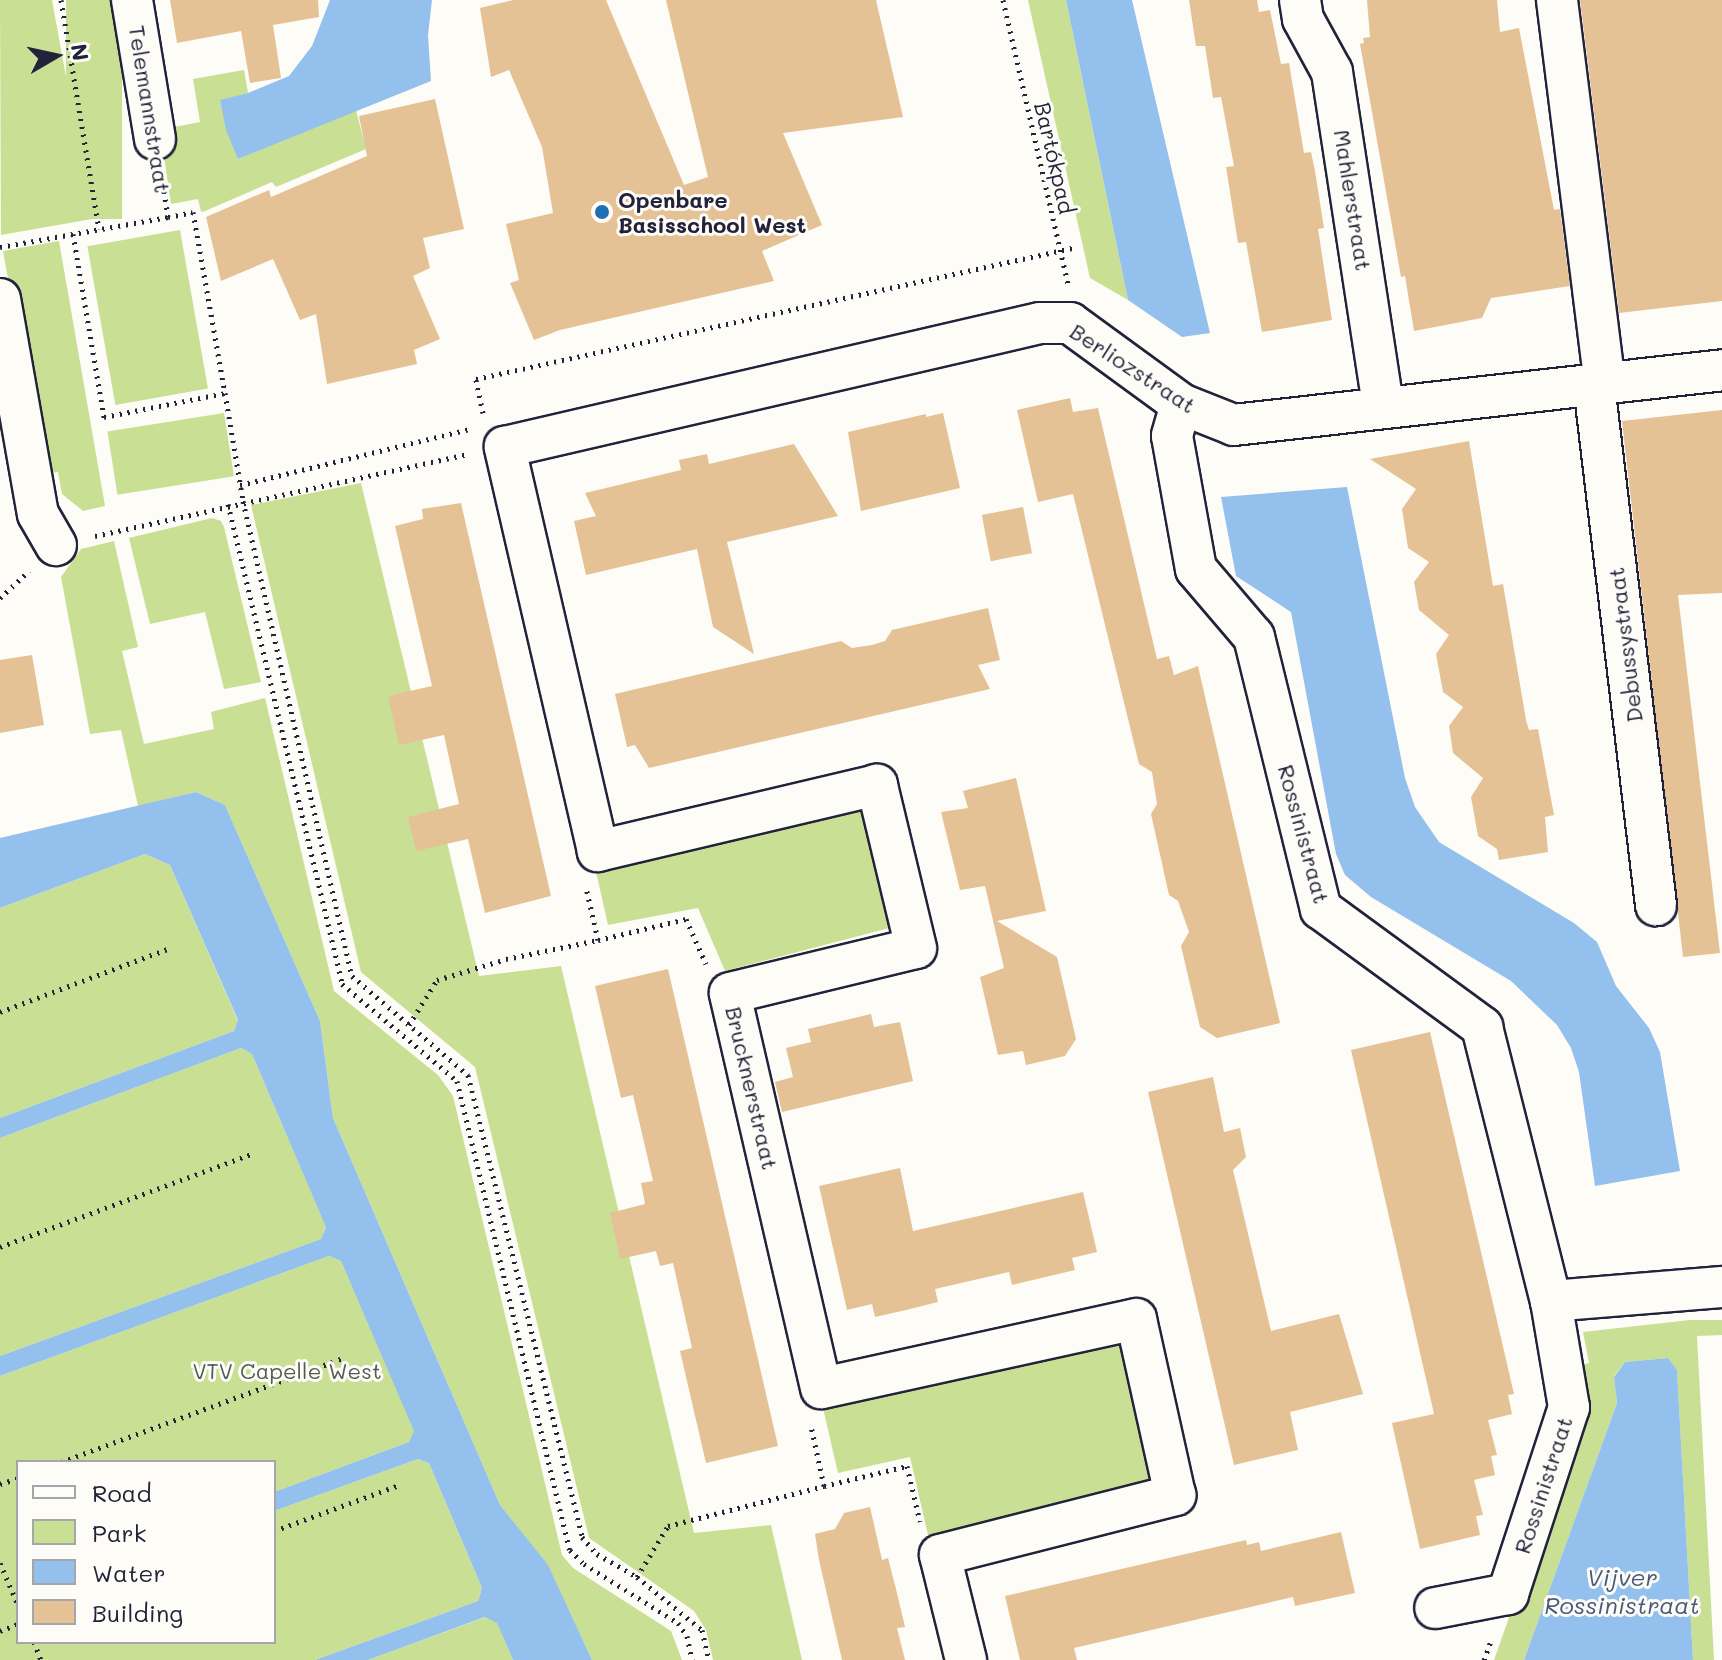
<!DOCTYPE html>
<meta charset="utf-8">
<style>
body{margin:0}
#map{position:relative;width:1722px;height:1660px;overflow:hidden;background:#fdfcf7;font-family:Mali,sans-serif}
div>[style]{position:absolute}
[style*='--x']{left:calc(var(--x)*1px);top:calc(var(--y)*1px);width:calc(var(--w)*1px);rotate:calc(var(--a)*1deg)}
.green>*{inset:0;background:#c8df94;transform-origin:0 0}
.water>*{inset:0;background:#93c0ed}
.building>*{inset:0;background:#e4c296;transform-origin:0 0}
.path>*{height:5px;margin-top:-2.5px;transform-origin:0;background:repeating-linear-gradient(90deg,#22223b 0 2px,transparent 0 8px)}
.roads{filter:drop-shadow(2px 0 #22223b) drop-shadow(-2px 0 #22223b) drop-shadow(0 2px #22223b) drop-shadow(0 -2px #22223b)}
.minor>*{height:40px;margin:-20px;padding:0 20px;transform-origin:20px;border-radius:20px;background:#fdfcf7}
.dots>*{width:22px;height:22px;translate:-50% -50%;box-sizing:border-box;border:4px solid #fdfcf7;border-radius:50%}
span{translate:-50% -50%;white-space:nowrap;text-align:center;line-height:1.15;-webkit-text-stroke:6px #fdfcf7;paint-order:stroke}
.street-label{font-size:22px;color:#22223b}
.poi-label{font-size:22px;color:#22223b;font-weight:700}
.left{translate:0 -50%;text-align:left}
.park-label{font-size:22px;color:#545b56}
.water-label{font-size:24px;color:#4a5979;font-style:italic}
.legend{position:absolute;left:16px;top:1460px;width:260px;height:184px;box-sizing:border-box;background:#fdfcf7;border:2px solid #a5a5ac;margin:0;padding:10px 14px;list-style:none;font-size:24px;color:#22223b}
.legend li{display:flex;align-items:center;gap:16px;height:40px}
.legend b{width:40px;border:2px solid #a5a5ac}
.north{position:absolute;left:16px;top:16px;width:80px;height:80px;-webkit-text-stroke:6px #fdfcf7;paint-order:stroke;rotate:81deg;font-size:22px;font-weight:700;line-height:32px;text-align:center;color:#22223b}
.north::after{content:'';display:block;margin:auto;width:28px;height:36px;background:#22223b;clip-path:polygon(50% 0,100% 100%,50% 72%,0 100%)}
</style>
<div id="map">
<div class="green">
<i style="clip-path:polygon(0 0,52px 0,92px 219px,1px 235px)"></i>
<i style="left:66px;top:0;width:56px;height:219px"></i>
<i style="clip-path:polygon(1028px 0,1066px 0,1128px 300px,1090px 278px)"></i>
<i style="clip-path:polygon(244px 70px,248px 93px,220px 101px,238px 159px,356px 110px,366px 149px,276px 187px,272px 182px,205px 211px,201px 212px,198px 199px,171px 204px,163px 150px,169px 128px,200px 122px,193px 79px)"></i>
<i style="left:180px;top:230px;width:161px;height:94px;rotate:80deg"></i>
<i style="clip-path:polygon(59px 241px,105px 506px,83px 511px,62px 494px,58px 472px,43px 474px,3px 251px)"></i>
<i style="left:224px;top:413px;width:64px;height:118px;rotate:81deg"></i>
<i style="clip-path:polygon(361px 483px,479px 976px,561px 966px,694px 1533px,771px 1525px,802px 1660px,713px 1660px,706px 1630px,694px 1611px,589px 1538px,475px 1067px,361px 972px,251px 505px)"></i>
<i style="clip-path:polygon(212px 518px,221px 521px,224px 527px,261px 682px,224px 689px,205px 612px,150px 624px,129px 538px)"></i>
<i style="clip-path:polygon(114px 541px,138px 647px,122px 651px,144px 744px,214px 729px,211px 712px,265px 698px,334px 991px,438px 1075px,453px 1096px,562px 1555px,573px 1568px,671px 1631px,682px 1660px,592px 1660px,548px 1566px,500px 1505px,333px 1118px,320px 1021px,225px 805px,196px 792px,138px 806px,121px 730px,90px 734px,61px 577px,81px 549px)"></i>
<i style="clip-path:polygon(864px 807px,893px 927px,725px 971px,698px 908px,608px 925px,595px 867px)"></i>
<i style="clip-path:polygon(145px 854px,170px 865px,238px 1021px,234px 1031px,0 1118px,0 908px)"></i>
<i style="clip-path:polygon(241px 1048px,252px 1054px,326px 1226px,321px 1239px,0 1356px,0 1138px)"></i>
<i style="clip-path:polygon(329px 1256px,341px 1261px,415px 1431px,409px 1442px,274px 1492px,274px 1462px,18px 1462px,18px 1642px,274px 1642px,274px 1511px,418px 1459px,429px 1463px,482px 1588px,478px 1601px,315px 1660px,0 1660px,0 1376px)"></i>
<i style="clip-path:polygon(1690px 1320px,1722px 1320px,1722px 1335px,1697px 1336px,1714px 1660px,1693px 1660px,1677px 1371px,1668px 1358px,1625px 1362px,1614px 1376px,1617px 1403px,1524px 1660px,1494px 1660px,1581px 1414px,1574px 1367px,1589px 1363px,1583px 1332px)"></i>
<i style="clip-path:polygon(1128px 1337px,1161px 1481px,928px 1535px,910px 1457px,838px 1473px,823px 1408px)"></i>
<i style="clip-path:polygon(486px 1617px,497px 1622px,513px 1660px,368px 1660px)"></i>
</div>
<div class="water">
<i style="clip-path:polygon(330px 0,432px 0,428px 35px,431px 81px,238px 159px,226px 130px,220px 100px,248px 93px,289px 76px,312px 46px)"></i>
<i style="clip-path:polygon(1066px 0,1132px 0,1210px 333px,1182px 337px,1128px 300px)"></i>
<i style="clip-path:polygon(1347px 487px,1405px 778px,1415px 807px,1439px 842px,1574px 923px,1597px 942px,1616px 986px,1649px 1028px,1660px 1052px,1680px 1171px,1595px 1186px,1579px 1072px,1571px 1048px,1557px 1025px,1511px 981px,1371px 897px,1345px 875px,1336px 854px,1291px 612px,1236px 576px,1221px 497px)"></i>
<i style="clip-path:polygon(196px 792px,225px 805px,320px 1021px,333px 1118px,500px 1505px,548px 1565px,592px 1660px,513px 1660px,497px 1623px,485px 1617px,368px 1660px,315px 1660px,478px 1601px,482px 1588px,429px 1463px,418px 1459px,274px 1511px,274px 1492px,409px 1442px,414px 1431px,341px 1261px,329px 1256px,0 1376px,0 1356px,321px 1239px,326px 1227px,252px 1054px,241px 1048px,0 1138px,0 1118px,234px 1031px,238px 1020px,170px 865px,145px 854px,0 908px,0 838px)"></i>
<i style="clip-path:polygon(1668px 1358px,1677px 1370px,1693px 1660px,1524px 1660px,1617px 1403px,1614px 1377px,1625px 1362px)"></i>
</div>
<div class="building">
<i style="clip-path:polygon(170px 0,318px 0,319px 17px,273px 25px,281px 78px,250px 83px,241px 31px,177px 43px)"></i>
<i style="clip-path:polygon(513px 0,606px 0,684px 185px,708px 177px,666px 0,876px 0,903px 117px,783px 133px,822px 225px,762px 251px,774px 281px,560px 330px,534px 340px,510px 283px,519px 280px,506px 224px,553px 213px,542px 147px,509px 70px,491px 77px,480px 8px)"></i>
<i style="clip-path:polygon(1189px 0,1257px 0,1259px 12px,1270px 10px,1281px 64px,1289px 63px,1304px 153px,1311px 152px,1315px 171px,1324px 228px,1318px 229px,1332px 320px,1262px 332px,1246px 242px,1238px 243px,1226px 167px,1234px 166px,1221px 97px,1213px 98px,1205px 46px,1196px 46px)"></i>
<i style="clip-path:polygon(1367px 0,1497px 0,1500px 32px,1519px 28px,1554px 210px,1560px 209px,1570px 286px,1491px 298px,1482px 318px,1414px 331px,1405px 276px,1401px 277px,1360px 44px,1364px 43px,1363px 38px,1370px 37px)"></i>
<i style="clip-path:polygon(1580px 0,1722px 0,1722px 301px,1619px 313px)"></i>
<i style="clip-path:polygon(435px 99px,464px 229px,423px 238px,430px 268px,413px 276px,440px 339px,414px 350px,417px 364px,327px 384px,316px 314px,300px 320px,273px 259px,221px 281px,206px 217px,269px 190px,271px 197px,367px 156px,359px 116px)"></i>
<i style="clip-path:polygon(1070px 398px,1073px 412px,1098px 408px,1157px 659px,1169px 656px,1174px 675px,1198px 666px,1280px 1023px,1217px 1038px,1200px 1027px,1181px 946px,1189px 932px,1178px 901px,1169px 895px,1151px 814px,1157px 804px,1152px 772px,1139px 764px,1073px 494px,1038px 502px,1017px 410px)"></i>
<i style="clip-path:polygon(1722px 410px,1722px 593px,1678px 595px,1720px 953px,1683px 957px,1622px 421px)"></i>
<i style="clip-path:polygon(943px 413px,960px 488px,861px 511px,848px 432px,926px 414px,926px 417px)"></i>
<i style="clip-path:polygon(1469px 441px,1493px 586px,1503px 584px,1526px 720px,1529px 730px,1538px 729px,1554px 815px,1545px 817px,1548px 852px,1499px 860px,1497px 849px,1478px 836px,1471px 797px,1483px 778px,1453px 753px,1449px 726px,1463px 707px,1443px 692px,1436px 654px,1449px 635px,1419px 610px,1414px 582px,1429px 562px,1408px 548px,1402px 509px,1416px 489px,1370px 459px)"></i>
<i style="clip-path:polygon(794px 444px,838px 516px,727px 542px,754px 654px,713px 627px,697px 549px,586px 575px,574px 521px,596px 516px,585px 493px,681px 470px,679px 460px,707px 454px,709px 464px)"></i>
<i style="clip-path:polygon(461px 503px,551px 896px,485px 913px,468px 839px,416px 851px,408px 817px,459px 804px,444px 735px,399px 745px,388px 696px,432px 686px,395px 526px,423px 519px,422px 509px)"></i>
<i style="left:1023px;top:507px;width:47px;height:42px;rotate:79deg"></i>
<i style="clip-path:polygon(988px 608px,1000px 660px,978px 665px,990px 689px,649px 768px,635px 745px,627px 747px,615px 694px,841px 641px,852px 648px,872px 645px,885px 641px,892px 630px)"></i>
<i style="clip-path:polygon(32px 655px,44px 725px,0 733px,0 660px)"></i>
<i style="clip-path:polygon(1016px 778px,1046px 911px,997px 921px,1057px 957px,1076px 1039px,1065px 1056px,1026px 1065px,1023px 1051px,998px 1055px,980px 977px,1004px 968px,985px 886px,960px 890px,941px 812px,968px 808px,963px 791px)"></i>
<i style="clip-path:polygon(668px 969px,778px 1446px,706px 1463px,680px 1351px,692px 1348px,673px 1263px,660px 1266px,656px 1251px,620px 1259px,610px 1213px,645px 1204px,641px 1183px,653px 1181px,633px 1095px,621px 1098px,595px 986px)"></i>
<i style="clip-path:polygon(871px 1014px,874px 1027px,900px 1022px,913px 1081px,782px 1112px,775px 1082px,793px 1077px,786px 1048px,811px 1042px,808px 1029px)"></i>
<i style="clip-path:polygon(1430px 1032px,1514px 1394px,1508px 1395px,1512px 1414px,1488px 1420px,1497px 1455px,1491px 1456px,1495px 1475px,1474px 1480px,1483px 1515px,1476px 1516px,1480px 1535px,1420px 1549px,1392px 1423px,1434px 1414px,1351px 1050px)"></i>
<i style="clip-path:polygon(1213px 1077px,1224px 1132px,1240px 1128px,1246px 1157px,1233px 1170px,1271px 1331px,1339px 1314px,1363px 1394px,1290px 1412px,1298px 1450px,1234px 1465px,1148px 1092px)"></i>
<i style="clip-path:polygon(900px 1168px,913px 1231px,1083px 1192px,1097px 1252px,1072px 1258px,1075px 1270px,1012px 1285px,1009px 1272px,935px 1289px,938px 1302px,906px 1310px,875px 1317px,872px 1304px,847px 1310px,819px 1186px)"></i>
<i style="clip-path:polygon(870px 1507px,882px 1560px,888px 1558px,896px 1589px,905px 1627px,897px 1628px,905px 1660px,842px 1660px,819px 1560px,815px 1534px,835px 1529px,844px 1513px)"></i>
<i style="clip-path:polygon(1341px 1532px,1355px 1593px,1295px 1606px,1293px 1597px,1074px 1648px,1077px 1660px,1020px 1660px,1005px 1596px,1246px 1540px,1247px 1545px,1259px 1542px,1261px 1551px)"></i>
</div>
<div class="path">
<i style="--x:61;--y:0;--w:232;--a:80.6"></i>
<i style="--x:1003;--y:0;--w:291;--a:77.1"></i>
<i style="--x:168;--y:217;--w:25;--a:-11"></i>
<i style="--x:193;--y:212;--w:184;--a:80"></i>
<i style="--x:73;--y:234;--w:186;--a:80.4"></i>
<i style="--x:104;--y:417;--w:123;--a:-11.2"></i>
<i style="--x:225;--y:393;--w:109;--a:80.5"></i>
<i style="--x:243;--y:501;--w:487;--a:77.1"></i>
<i style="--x:352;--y:976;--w:153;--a:40.5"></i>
<i style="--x:468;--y:1075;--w:476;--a:76.1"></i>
<i style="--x:582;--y:1537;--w:23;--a:49"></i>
<i style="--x:597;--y:1554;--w:46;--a:29.9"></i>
<i style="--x:637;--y:1577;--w:84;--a:39.2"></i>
<i style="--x:702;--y:1630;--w:31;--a:77"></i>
<i style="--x:0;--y:247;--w:171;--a:-10.1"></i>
<i style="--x:168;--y:217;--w:38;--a:-99"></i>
<i style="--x:483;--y:413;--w:35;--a:-102"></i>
<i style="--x:476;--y:379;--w:615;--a:-12.39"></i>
<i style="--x:240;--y:485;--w:236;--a:-13.7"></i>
<i style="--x:228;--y:504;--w:493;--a:76.6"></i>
<i style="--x:342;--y:984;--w:150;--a:40.1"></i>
<i style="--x:457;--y:1081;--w:482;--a:76.5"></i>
<i style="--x:570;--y:1550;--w:20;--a:45"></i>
<i style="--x:584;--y:1564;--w:111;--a:32.1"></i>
<i style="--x:678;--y:1623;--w:16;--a:55"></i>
<i style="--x:687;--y:1636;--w:25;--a:78"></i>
<i style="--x:95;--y:536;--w:382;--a:-12.4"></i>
<i style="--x:0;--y:598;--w:40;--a:-43"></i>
<i style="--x:598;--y:940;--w:90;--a:-13.4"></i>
<i style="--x:686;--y:919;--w:49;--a:66"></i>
<i style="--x:0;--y:1012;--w:182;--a:-20.6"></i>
<i style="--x:409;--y:1025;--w:53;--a:-58.1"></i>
<i style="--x:437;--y:980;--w:72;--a:-16.9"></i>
<i style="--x:506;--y:959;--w:94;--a:-11.7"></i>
<i style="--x:598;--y:940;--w:54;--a:-102.8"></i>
<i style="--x:0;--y:1247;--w:271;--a:-20.3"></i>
<i style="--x:61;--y:1462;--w:302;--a:-20.2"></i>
<i style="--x:0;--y:1484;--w:19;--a:-18"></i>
<i style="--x:824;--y:1486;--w:85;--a:-13.5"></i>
<i style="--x:907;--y:1466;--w:57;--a:76.9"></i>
<i style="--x:274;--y:1531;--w:133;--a:-20.2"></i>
<i style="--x:0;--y:1563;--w:46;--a:66.8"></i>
<i style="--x:637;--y:1577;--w:60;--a:-58.7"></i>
<i style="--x:668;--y:1526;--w:161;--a:-14.4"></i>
<i style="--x:824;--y:1486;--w:61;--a:-102.2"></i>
<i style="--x:0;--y:1631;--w:19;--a:-21"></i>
<i style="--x:34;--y:1642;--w:19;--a:69"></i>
<i style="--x:1484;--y:1660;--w:23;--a:-70"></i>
</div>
<div class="roads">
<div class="minor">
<i style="--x:132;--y:0;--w:141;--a:80.6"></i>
<i style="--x:1300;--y:0;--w:19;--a:81"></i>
<i style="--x:1303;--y:19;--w:60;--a:61.3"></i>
<i style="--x:1332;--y:72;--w:339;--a:81.3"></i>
<i style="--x:1557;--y:0;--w:386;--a:82.9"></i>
<i style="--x:0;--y:299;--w:218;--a:80"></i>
<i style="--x:38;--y:514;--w:36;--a:60"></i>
<i style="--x:1594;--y:385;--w:524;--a:83.2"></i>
<i style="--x:1181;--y:404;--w:33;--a:106"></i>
<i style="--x:1172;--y:436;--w:135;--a:79.8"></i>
<i style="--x:1196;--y:569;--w:89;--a:49.5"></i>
<i style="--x:1254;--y:637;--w:280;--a:76.2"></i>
<i style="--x:1321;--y:909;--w:200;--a:36.2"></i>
<i style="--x:1482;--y:1027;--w:283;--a:75.9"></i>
<i style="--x:1551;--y:1301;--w:108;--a:80.4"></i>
<i style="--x:1569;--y:1407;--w:197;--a:108.1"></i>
<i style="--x:1508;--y:1594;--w:74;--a:169.1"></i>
<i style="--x:1551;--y:1301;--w:172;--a:-4.7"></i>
<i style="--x:966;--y:1660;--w:108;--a:-103.9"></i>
<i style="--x:940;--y:1555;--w:243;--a:-14.3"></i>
<i style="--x:1175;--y:1495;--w:180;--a:-102.5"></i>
<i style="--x:1136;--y:1319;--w:322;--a:167.6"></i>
<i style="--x:821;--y:1388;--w:405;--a:-103"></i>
<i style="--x:730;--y:993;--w:191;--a:-13.6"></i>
<i style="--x:916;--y:948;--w:168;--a:-103.5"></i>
<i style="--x:877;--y:785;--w:287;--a:166.7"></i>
<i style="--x:598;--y:851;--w:415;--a:-103"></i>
<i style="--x:505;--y:447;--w:549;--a:-13.05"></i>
<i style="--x:1040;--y:323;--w:30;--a:0"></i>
<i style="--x:1070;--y:323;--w:137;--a:36.1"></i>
<i style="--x:1181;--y:404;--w:57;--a:21.6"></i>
<i style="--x:1234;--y:425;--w:491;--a:-6.4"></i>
</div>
</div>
<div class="dots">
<i style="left:602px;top:212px;background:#1f6fb2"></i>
</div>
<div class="street-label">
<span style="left:150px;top:109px;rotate:81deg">Telemannstraat</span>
<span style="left:1055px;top:158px;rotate:77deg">Bartókpad</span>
<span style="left:1353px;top:200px;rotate:81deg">Mahlerstraat</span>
<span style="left:1133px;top:368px;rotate:33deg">Berliozstraat</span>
<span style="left:1625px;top:645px;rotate:-97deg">Debussystraat</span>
<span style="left:1304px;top:834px;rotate:75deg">Rossinistraat</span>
<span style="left:752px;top:1088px;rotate:77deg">Brucknerstraat</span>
<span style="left:1543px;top:1485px;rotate:-72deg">Rossinistraat</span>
</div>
<div class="poi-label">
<span class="left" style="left:618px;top:212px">Openbare<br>Basisschool West</span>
</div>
<div class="park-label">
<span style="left:287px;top:1371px">VTV Capelle West</span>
</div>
<div class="water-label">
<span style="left:1622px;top:1591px">Vijver<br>Rossinistraat</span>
</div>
<ul class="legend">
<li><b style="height:10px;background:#fdfcf7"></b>Road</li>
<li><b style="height:22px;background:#c8df94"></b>Park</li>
<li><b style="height:22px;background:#93c0ed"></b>Water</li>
<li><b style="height:22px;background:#e4c296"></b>Building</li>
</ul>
<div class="north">N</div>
</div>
